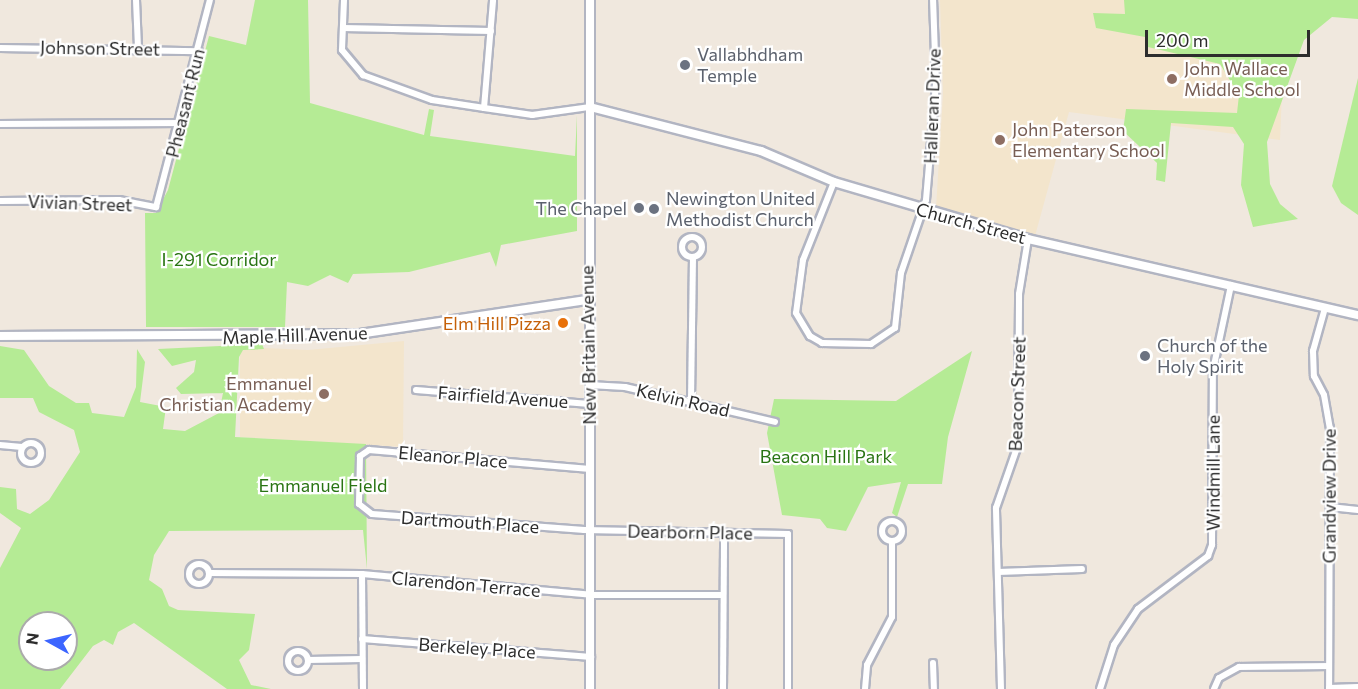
<!DOCTYPE html>
<style>
body{margin:0}
#map{position:relative;width:1358px;height:689px;overflow:hidden;background:#f0e8de;font-family:Commissioner,sans-serif}
div>[style]{position:absolute}
[style*='--x']{left:calc(var(--x)*1px);top:calc(var(--y)*1px);width:calc(var(--w)*1px);rotate:calc(var(--a)*1deg)}
.education>*{inset:0;background:#f3e5cc}
.green>*{inset:0;background:#b5eb95}
.roads{filter:drop-shadow(2px 0 #b2b5c2) drop-shadow(-2px 0 #b2b5c2) drop-shadow(0 2px #b2b5c2) drop-shadow(0 -2px #b2b5c2)}
.street>*{height:6px;margin:-3px;padding:0 3px;transform-origin:3px;border-radius:3px;background:#fff}
.street>.ring{margin:-3px;padding:0;box-sizing:content-box;background:none;border:6px solid #fff;border-radius:50%}
.secondary>*{height:8px;margin:-4px;padding:0 4px;transform-origin:4px;border-radius:4px;background:#fff}
.dots>*{width:16px;height:16px;translate:-50% -50%;box-sizing:border-box;border:3px solid #fff;border-radius:50%}
span{translate:-50% -50%;white-space:nowrap;text-align:center;line-height:1.15;-webkit-text-stroke:4.5px #fff;paint-order:stroke}
.street-label{font-size:18px;color:#2d2d2d}
.worship-label{font-size:18px;color:#5b616d}
.left{translate:0 -50%;text-align:left}
.right{translate:-100% -50%;text-align:right}
.education-label{font-size:18px;color:#785e54}
.park-label{font-size:18px;color:#297413}
.food-label{font-size:18px;color:#c56008}
.north{position:absolute;left:18px;top:611px;width:60px;height:60px;box-sizing:border-box;background:#fff;border:2px solid #ababab;border-radius:50%;rotate:278deg;font-size:16px;font-weight:700;line-height:24px;text-align:center;color:#2d2d2d}
.north::after{content:'';display:block;margin:auto;width:21px;height:27px;background:#3c65ff;clip-path:polygon(50% 0,100% 100%,50% 72%,0 100%)}
.scale{position:absolute;left:1145px;top:30px;width:165px;height:27px;box-sizing:border-box;border:3px solid #2d2d2d;border-top:0;padding-left:8px;font-size:18px;line-height:21px;white-space:nowrap;color:#2d2d2d;-webkit-text-stroke:4px #fff;paint-order:stroke}
</style>
<div id="map">
<div class="education">
<i style="clip-path:polygon(940px 0,1286px 0,1280px 140px,1069px 112px,1035px 236px,936px 208px,943px 94px)"></i>
<i style="clip-path:polygon(404px 341px,403px 447px,240px 437px,240px 347px,308px 350px)"></i>
</div>
<div class="green">
<i style="clip-path:polygon(255px 0,308px 0,310px 103px,424px 135px,429px 109px,434px 110px,430px 136px,575px 156px,577px 115px,577px 231px,501px 245px,496px 267px,490px 252px,409px 272px,353px 274px,348px 283px,330px 275px,308px 286px,287px 282px,285px 327px,146px 327px,145px 213px,156px 213px,168px 190px,209px 36px,246px 45px)"></i>
<i style="clip-path:polygon(1124px 0,1358px 0,1358px 19px,1332px 17px,1304px 40px,1267px 142px,1270px 184px,1280px 204px,1298px 219px,1253px 227px,1241px 185px,1244px 144px,1233px 127px,1171px 123px,1165px 182px,1156px 180px,1157px 163px,1123px 131px,1126px 109px,1237px 113px,1239px 95px,1220px 64px,1148px 47px,1145px 37px,1096px 28px,1093px 13px,1125px 14px)"></i>
<i style="clip-path:polygon(1358px 78px,1358px 215px,1341px 203px,1332px 186px)"></i>
<i style="clip-path:polygon(evenodd,262px 344px,264px 349px,243px 350px,239px 357px,235px 437px,366px 444px,367px 569px,363px 530px,169px 531px,154px 555px,149px 580px,162px 589px,169px 606px,178px 610px,255px 614px,249px 650px,239px 660px,251px 685px,271px 689px,227px 689px,134px 623px,118px 632px,113px 645px,104px 640px,93px 646px,60px 689px,0 689px,0 568px,21px 528px,0 513px,0 487px,16px 489px,17px 509px,30px 514px,49px 500px,80px 452px,74px 430px,39px 412px,33px 398px,0 398px,0 346px,24px 350px,49px 386px,76px 403px,89px 403px,92px 413px,124px 417px,136px 387px,137px 349px,145px 362px,140px 402px,166px 407px,163px 429px,185px 431px,219px 413px,223px 393px,181px 394px,176px 388px,194px 372px,196px 360px,172px 366px,158px 349px,262px 344px,30px 623px,66px 623px,66px 659px,30px 659px,30px 623px)"></i>
<i style="clip-path:polygon(972px 351px,948px 437px,942px 484px,908px 484px,897px 517px,892px 513px,901px 482px,868px 487px,846px 531px,827px 528px,820px 519px,782px 515px,767px 433px,774px 399px,896px 401px)"></i>
</div>
<div class="roads">
<div class="street">
<i style="--x:136;--y:0;--w:47;--a:87.6"></i>
<i style="--x:344;--y:0;--w:50;--a:92.3"></i>
<i style="--x:342;--y:50;--w:33;--a:50"></i>
<i style="--x:363;--y:75;--w:73;--a:19.9"></i>
<i style="--x:432;--y:100;--w:53;--a:8.7"></i>
<i style="--x:484;--y:108;--w:49;--a:8.3"></i>
<i style="--x:532;--y:115;--w:59;--a:-7.9"></i>
<i style="--x:343;--y:28;--w:148;--a:1.2"></i>
<i style="--x:0;--y:48;--w:199;--a:0.9"></i>
<i style="--x:484;--y:108;--w:108;--a:-85.2"></i>
<i style="--x:0;--y:124;--w:181;--a:-0.3"></i>
<i style="--x:834;--y:182;--w:84;--a:111.7"></i>
<i style="--x:803;--y:260;--w:53;--a:97.5"></i>
<i style="--x:796;--y:313;--w:27;--a:59"></i>
<i style="--x:810;--y:336;--w:14;--a:30"></i>
<i style="--x:822;--y:343;--w:49;--a:1.2"></i>
<i style="--x:871;--y:344;--w:29;--a:-34"></i>
<i style="--x:895;--y:328;--w:55;--a:-83.8"></i>
<i style="--x:901;--y:273;--w:77;--a:-71.1"></i>
<i style="--x:926;--y:200;--w:116;--a:-85.1"></i>
<i style="--x:936;--y:84;--w:84;--a:-92"></i>
<i style="--x:0;--y:201;--w:119;--a:-0.5"></i>
<i style="--x:119;--y:200;--w:38;--a:11"></i>
<i style="--x:156;--y:207;--w:214;--a:-75.4"></i>
<i class="ring" style="left:682px;top:237px;width:14px;height:14px"></i>
<i style="--x:1325;--y:308;--w:45;--a:105.6"></i>
<i style="--x:1313;--y:351;--w:25;--a:88"></i>
<i style="--x:1314;--y:376;--w:21;--a:62"></i>
<i style="--x:1324;--y:395;--w:34;--a:80"></i>
<i style="--x:1330;--y:428;--w:261;--a:90.2"></i>
<i style="--x:589;--y:385;--w:36;--a:3"></i>
<i style="--x:625;--y:387;--w:154;--a:13.1"></i>
<i style="--x:416;--y:390;--w:174;--a:4.6"></i>
<i style="--x:691;--y:400;--w:143;--a:-89.2"></i>
<i class="ring" style="left:21px;top:443px;width:14px;height:14px"></i>
<i style="--x:0;--y:445;--w:22;--a:5"></i>
<i style="--x:590;--y:469;--w:222;--a:-175.1"></i>
<i style="--x:369;--y:450;--w:11;--a:146"></i>
<i style="--x:360;--y:456;--w:48;--a:91.2"></i>
<i style="--x:359;--y:504;--w:16;--a:38"></i>
<i style="--x:372;--y:514;--w:213;--a:4.3"></i>
<i style="--x:584;--y:530;--w:204;--a:1.1"></i>
<i style="--x:788;--y:534;--w:155;--a:90"></i>
<i style="--x:1330;--y:507;--w:28;--a:6"></i>
<i class="ring" style="left:882px;top:521px;width:14px;height:14px"></i>
<i class="ring" style="left:189px;top:564px;width:14px;height:14px"></i>
<i style="--x:998;--y:572;--w:84;--a:-2"></i>
<i style="--x:209;--y:573;--w:153;--a:0.4"></i>
<i style="--x:362;--y:574;--w:230;--a:5.2"></i>
<i style="--x:591;--y:595;--w:132;--a:0"></i>
<i style="--x:362;--y:574;--w:115;--a:89.5"></i>
<i style="--x:362;--y:639;--w:230;--a:4.5"></i>
<i class="ring" style="left:288px;top:651px;width:14px;height:14px"></i>
<i style="--x:308;--y:660;--w:54;--a:-1.1"></i>
<i style="--x:933;--y:663;--w:26;--a:88"></i>
<i style="--x:1329;--y:688;--w:29;--a:-2"></i>
<i style="--x:723;--y:689;--w:156;--a:-89.6"></i>
<i style="--x:865;--y:689;--w:24;--a:-85"></i>
<i style="--x:867;--y:665;--w:54;--a:-62.5"></i>
<i style="--x:892;--y:617;--w:76;--a:-90"></i>
<i style="--x:1001;--y:689;--w:181;--a:-91.6"></i>
<i style="--x:996;--y:508;--w:67;--a:-70.8"></i>
<i style="--x:1018;--y:445;--w:151;--a:-89.6"></i>
<i style="--x:1019;--y:294;--w:56;--a:-80.7"></i>
<i style="--x:1100;--y:689;--w:46;--a:-72.3"></i>
<i style="--x:1114;--y:645;--w:43;--a:-56.3"></i>
<i style="--x:1138;--y:609;--w:88;--a:-37.1"></i>
<i style="--x:1208;--y:556;--w:12;--a:-70"></i>
<i style="--x:1212;--y:545;--w:175;--a:-89.7"></i>
<i style="--x:1213;--y:370;--w:87;--a:-78"></i>
<i style="--x:1214;--y:689;--w:12;--a:-66"></i>
<i style="--x:1219;--y:678;--w:23;--a:-29"></i>
<i style="--x:1239;--y:667;--w:90;--a:-0.6"></i>
</div>
<div class="secondary">
<i style="--x:590;--y:0;--w:689;--a:90"></i>
<i style="--x:590;--y:107;--w:177;--a:14.4"></i>
<i style="--x:761;--y:151;--w:79;--a:23"></i>
<i style="--x:834;--y:182;--w:202;--a:16.4"></i>
<i style="--x:1028;--y:239;--w:339;--a:13"></i>
<i style="--x:0;--y:336;--w:359;--a:-0.3"></i>
<i style="--x:359;--y:334;--w:231;--a:-8.5"></i>
</div>
</div>
<div class="dots">
<i style="left:685px;top:65px;background:#6b7280"></i>
<i style="left:1172px;top:79px;background:#8d6e63"></i>
<i style="left:1000px;top:140px;background:#8d6e63"></i>
<i style="left:639px;top:208px;background:#6b7280"></i>
<i style="left:654px;top:209px;background:#6b7280"></i>
<i style="left:563px;top:323px;background:#e8710a"></i>
<i style="left:1145px;top:356px;background:#6b7280"></i>
<i style="left:324px;top:394px;background:#8d6e63"></i>
</div>
<div class="street-label">
<span style="left:100px;top:48px;rotate:1deg">Johnson Street</span>
<span style="left:185px;top:103px;rotate:-76deg">Pheasant Run</span>
<span style="left:932px;top:106px;rotate:-88deg">Halleran Drive</span>
<span style="left:80px;top:203px;rotate:2deg">Vivian Street</span>
<span style="left:971px;top:223px;rotate:15deg">Church Street</span>
<span style="left:295px;top:335px;rotate:-2deg">Maple Hill Avenue</span>
<span style="left:588px;top:345px;rotate:-91deg">New Britain Avenue</span>
<span style="left:1017px;top:394px;rotate:-88deg">Beacon Street</span>
<span style="left:503px;top:397px;rotate:4deg">Fairfield Avenue</span>
<span style="left:683px;top:400px;rotate:13deg">Kelvin Road</span>
<span style="left:453px;top:457px;rotate:5deg">Eleanor Place</span>
<span style="left:1213px;top:473px;rotate:-90deg">Windmill Lane</span>
<span style="left:1329px;top:496px;rotate:-90deg">Grandview Drive</span>
<span style="left:470px;top:522px;rotate:4deg">Dartmouth Place</span>
<span style="left:690px;top:532px;rotate:1deg">Dearborn Place</span>
<span style="left:466px;top:584px;rotate:5deg">Clarendon Terrace</span>
<span style="left:477px;top:648px;rotate:4deg">Berkeley Place</span>
</div>
<div class="worship-label">
<span class="left" style="left:697px;top:65px">Vallabhdham<br>Temple</span>
<span class="left" style="left:666px;top:209px">Newington United<br>Methodist Church</span>
<span class="right" style="left:627px;top:208px">The Chapel</span>
<span class="left" style="left:1157px;top:356px">Church of the<br>Holy Spirit</span>
</div>
<div class="education-label">
<span class="left" style="left:1184px;top:79px">John Wallace<br>Middle School</span>
<span class="left" style="left:1012px;top:140px">John Paterson<br>Elementary School</span>
<span class="right" style="left:312px;top:394px">Emmanuel<br>Christian Academy</span>
</div>
<div class="park-label">
<span style="left:219px;top:259px">I-291 Corridor</span>
<span style="left:826px;top:456px">Beacon Hill Park</span>
<span style="left:323px;top:485px">Emmanuel Field</span>
</div>
<div class="food-label">
<span class="right" style="left:551px;top:323px">Elm Hill Pizza</span>
</div>
<div class="north">N</div>
<div class="scale">200 m</div>
</div>
